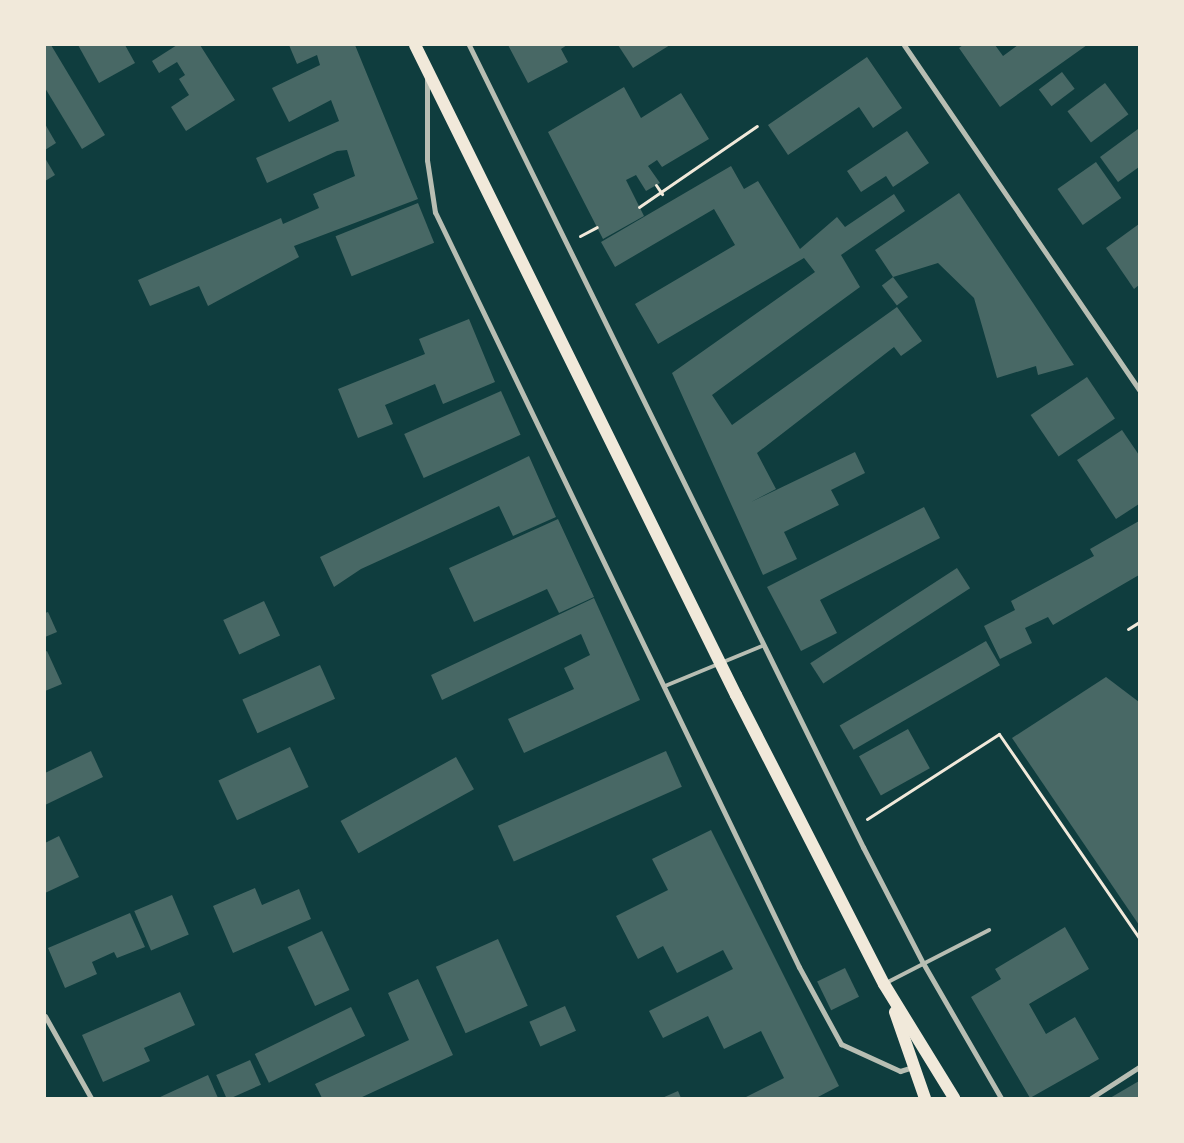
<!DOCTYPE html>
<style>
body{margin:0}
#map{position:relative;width:1184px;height:1143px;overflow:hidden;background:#0f3d3e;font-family:Commissioner,sans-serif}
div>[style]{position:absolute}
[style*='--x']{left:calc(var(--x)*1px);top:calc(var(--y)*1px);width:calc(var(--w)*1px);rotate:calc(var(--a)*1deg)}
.building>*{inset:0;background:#486865;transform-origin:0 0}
.path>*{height:3px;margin:-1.5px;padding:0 1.5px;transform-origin:1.5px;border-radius:1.5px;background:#f1e9da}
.service>*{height:4px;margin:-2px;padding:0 2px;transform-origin:2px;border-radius:2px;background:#b8beb3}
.minor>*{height:5px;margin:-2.5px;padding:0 2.5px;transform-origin:2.5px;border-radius:2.5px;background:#b8beb3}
.primary>*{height:12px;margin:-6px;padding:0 6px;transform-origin:6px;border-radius:6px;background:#f1e9da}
span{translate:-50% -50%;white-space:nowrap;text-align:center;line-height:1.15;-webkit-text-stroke:4px #f1e9da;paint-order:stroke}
.frame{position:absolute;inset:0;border:46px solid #f1e9da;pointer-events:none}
</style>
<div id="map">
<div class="building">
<i style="clip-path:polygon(45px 45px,51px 45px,105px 135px,82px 149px,45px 88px)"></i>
<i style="clip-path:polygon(78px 45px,125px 45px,135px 63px,99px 83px)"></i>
<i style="clip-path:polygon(177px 45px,200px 45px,235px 100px,186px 131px,171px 107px,189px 95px,179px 79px,185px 75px,177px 62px,159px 73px,152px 61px)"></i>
<i style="clip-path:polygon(289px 45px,355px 45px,418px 199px,294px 246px,299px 257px,208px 306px,199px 286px,150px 306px,138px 280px,281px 218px,283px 224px,319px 208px,313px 194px,355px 176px,347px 150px,337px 151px,267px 183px,256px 158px,339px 121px,331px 100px,289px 122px,272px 88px,320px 65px,317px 55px,297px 64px)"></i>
<i style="clip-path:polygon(508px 45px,567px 45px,561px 49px,568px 62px,528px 83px)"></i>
<i style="clip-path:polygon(618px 45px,670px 45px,633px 68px)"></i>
<i style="clip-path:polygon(963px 45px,995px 45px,1003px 56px,1018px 45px,1087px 45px,1000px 107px,959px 48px)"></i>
<i style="clip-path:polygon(867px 57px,902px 108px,873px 128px,859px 107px,788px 155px,768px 125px)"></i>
<i style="left:1062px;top:72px;width:21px;height:29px;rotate:53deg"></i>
<i style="left:1105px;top:83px;width:39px;height:47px;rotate:53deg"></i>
<i style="clip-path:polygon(624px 87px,641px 118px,681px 93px,709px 139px,662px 167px,657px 160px,648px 166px,660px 183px,646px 191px,636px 175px,626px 180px,644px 216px,603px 239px,548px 132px)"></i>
<i style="clip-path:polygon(45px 124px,56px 143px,45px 150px)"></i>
<i style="clip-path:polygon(1138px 129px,1139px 167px,1118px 182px,1100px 157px)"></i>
<i style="clip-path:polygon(907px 131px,929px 163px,893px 187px,886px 176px,861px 192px,847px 171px)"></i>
<i style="clip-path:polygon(45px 158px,55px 175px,45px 181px)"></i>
<i style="left:1096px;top:162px;width:44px;height:47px;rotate:55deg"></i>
<i style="clip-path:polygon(731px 166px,744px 189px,758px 181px,800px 249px,837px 217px,845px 227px,894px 194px,905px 211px,841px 255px,860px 287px,712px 395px,732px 425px,897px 307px,922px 341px,901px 356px,894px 347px,757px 453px,776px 489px,751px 502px,855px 452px,865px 473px,831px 490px,839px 505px,784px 532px,797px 559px,763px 575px,672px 373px,815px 272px,804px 258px,658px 344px,635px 304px,735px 245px,714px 209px,615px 267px,601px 242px)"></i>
<i style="clip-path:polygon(959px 193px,1033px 303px,1074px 365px,1038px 375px,1036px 366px,997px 378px,974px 298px,938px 263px,893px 277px,875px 250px)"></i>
<i style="left:418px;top:203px;width:43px;height:89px;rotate:68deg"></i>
<i style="clip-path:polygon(1139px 224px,1139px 285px,1134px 289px,1106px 248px)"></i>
<i style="left:893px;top:277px;width:25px;height:14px;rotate:53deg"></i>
<i style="clip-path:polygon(469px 319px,495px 382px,443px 404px,435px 384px,385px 405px,393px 424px,358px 438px,338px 389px,425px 354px,419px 339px)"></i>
<i style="left:1087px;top:377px;width:50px;height:68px;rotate:56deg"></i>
<i style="left:501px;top:391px;width:48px;height:106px;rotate:66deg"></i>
<i style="clip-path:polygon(1122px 430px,1139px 455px,1139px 504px,1116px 519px,1077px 460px)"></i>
<i style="clip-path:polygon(529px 456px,556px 517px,513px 536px,499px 506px,361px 569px,334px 587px,320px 557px)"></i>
<i style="clip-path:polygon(924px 507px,940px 538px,820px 600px,837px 633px,801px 651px,767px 587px)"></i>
<i style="clip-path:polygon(558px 519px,594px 597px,559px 613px,547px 589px,474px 622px,449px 568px)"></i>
<i style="clip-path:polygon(1139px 521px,1139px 575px,1053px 625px,1048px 617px,1025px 628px,1032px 643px,1000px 659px,984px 626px,1015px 610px,1011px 601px,1094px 556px,1090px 549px)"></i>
<i style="left:957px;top:568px;width:24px;height:175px;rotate:57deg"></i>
<i style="clip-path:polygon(594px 598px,640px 700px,524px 753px,508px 719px,574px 689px,564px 668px,590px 655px,581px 634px,442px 700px,431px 675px)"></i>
<i style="left:264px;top:601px;width:38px;height:45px;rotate:65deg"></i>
<i style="clip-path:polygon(48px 612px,57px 632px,45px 637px,45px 613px)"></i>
<i style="left:986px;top:641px;width:28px;height:169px;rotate:60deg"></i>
<i style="clip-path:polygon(47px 651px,62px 684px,45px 691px,45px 652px)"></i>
<i style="left:320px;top:665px;width:37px;height:85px;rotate:66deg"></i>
<i style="clip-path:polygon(1106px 677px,1139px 702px,1139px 925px,1012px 738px)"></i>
<i style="left:908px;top:729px;width:45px;height:56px;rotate:61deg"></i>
<i style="left:290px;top:747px;width:44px;height:79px;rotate:65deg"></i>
<i style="clip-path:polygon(91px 751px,103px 777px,45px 805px,45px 773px)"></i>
<i style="left:666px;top:751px;width:39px;height:184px;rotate:66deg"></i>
<i style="left:456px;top:757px;width:37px;height:132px;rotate:61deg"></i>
<i style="clip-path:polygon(711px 830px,839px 1086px,816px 1098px,744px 1098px,784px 1078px,761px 1031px,724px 1049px,708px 1016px,663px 1038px,649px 1011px,733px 969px,723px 950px,677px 973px,663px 946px,638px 959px,616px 916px,668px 890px,652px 859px)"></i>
<i style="clip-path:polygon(59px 836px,79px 877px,45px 893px,45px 843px)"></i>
<i style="clip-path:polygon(255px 888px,262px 905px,299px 889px,311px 919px,233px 953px,213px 906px)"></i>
<i style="left:172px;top:895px;width:43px;height:41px;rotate:67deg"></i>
<i style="clip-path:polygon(130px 913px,145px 947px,117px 958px,114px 952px,92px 962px,97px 974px,65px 988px,48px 948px)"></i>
<i style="clip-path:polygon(1065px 927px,1089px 969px,1029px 1004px,1046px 1034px,1075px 1017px,1099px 1059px,1030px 1098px,971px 997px,1001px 979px,995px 969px)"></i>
<i style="left:322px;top:931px;width:65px;height:38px;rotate:65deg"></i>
<i style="left:498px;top:939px;width:73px;height:68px;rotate:66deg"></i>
<i style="left:845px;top:968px;width:32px;height:31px;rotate:64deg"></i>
<i style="clip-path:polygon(418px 979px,453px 1055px,360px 1098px,322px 1098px,315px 1084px,409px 1040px,388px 993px)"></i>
<i style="clip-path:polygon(180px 992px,195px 1025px,144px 1048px,150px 1061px,103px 1082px,82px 1035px)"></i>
<i style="left:565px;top:1006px;width:27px;height:39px;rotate:66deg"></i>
<i style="left:351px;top:1007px;width:32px;height:107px;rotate:64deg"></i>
<i style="left:250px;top:1060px;width:27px;height:37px;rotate:66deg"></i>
<i style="clip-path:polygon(208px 1075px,218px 1098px,158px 1098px)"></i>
<i style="clip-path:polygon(1139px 1081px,1139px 1098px,1110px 1098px)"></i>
<i style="clip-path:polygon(678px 1091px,681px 1098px,662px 1098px)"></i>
</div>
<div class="path">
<i style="--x:656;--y:185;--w:11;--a:56"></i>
<i style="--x:639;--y:207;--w:143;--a:-34.5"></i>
<i style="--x:580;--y:236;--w:19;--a:-28"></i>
<i style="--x:1128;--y:629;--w:13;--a:-32"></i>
<i style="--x:867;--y:819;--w:157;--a:-32.8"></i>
<i style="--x:999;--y:734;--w:247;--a:55.5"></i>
</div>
<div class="service">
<i style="--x:665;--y:686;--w:105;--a:-22.4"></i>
<i style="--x:886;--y:983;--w:116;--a:-27.2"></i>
</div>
<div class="minor">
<i style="--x:469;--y:45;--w:894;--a:63.84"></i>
<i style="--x:863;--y:847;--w:131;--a:62.7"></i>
<i style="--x:923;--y:963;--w:156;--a:60"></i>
<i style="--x:904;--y:45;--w:417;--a:55.7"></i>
<i style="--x:427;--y:79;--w:81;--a:90"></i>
<i style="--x:427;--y:160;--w:53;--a:81.3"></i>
<i style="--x:435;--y:212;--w:838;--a:64.26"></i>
<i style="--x:799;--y:967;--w:88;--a:61.4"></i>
<i style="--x:841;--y:1044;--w:65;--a:24.6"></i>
<i style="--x:900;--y:1071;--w:14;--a:-17"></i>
<i style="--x:45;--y:1016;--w:94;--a:60.7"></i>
<i style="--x:1091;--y:1098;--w:57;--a:-32.9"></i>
</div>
<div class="primary">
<i style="--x:415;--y:45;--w:725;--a:63.72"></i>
<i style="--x:736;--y:695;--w:325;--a:62.9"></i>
<i style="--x:884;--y:984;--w:134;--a:58.4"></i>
<i style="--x:895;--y:1012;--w:91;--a:70.8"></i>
</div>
<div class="frame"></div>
</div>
